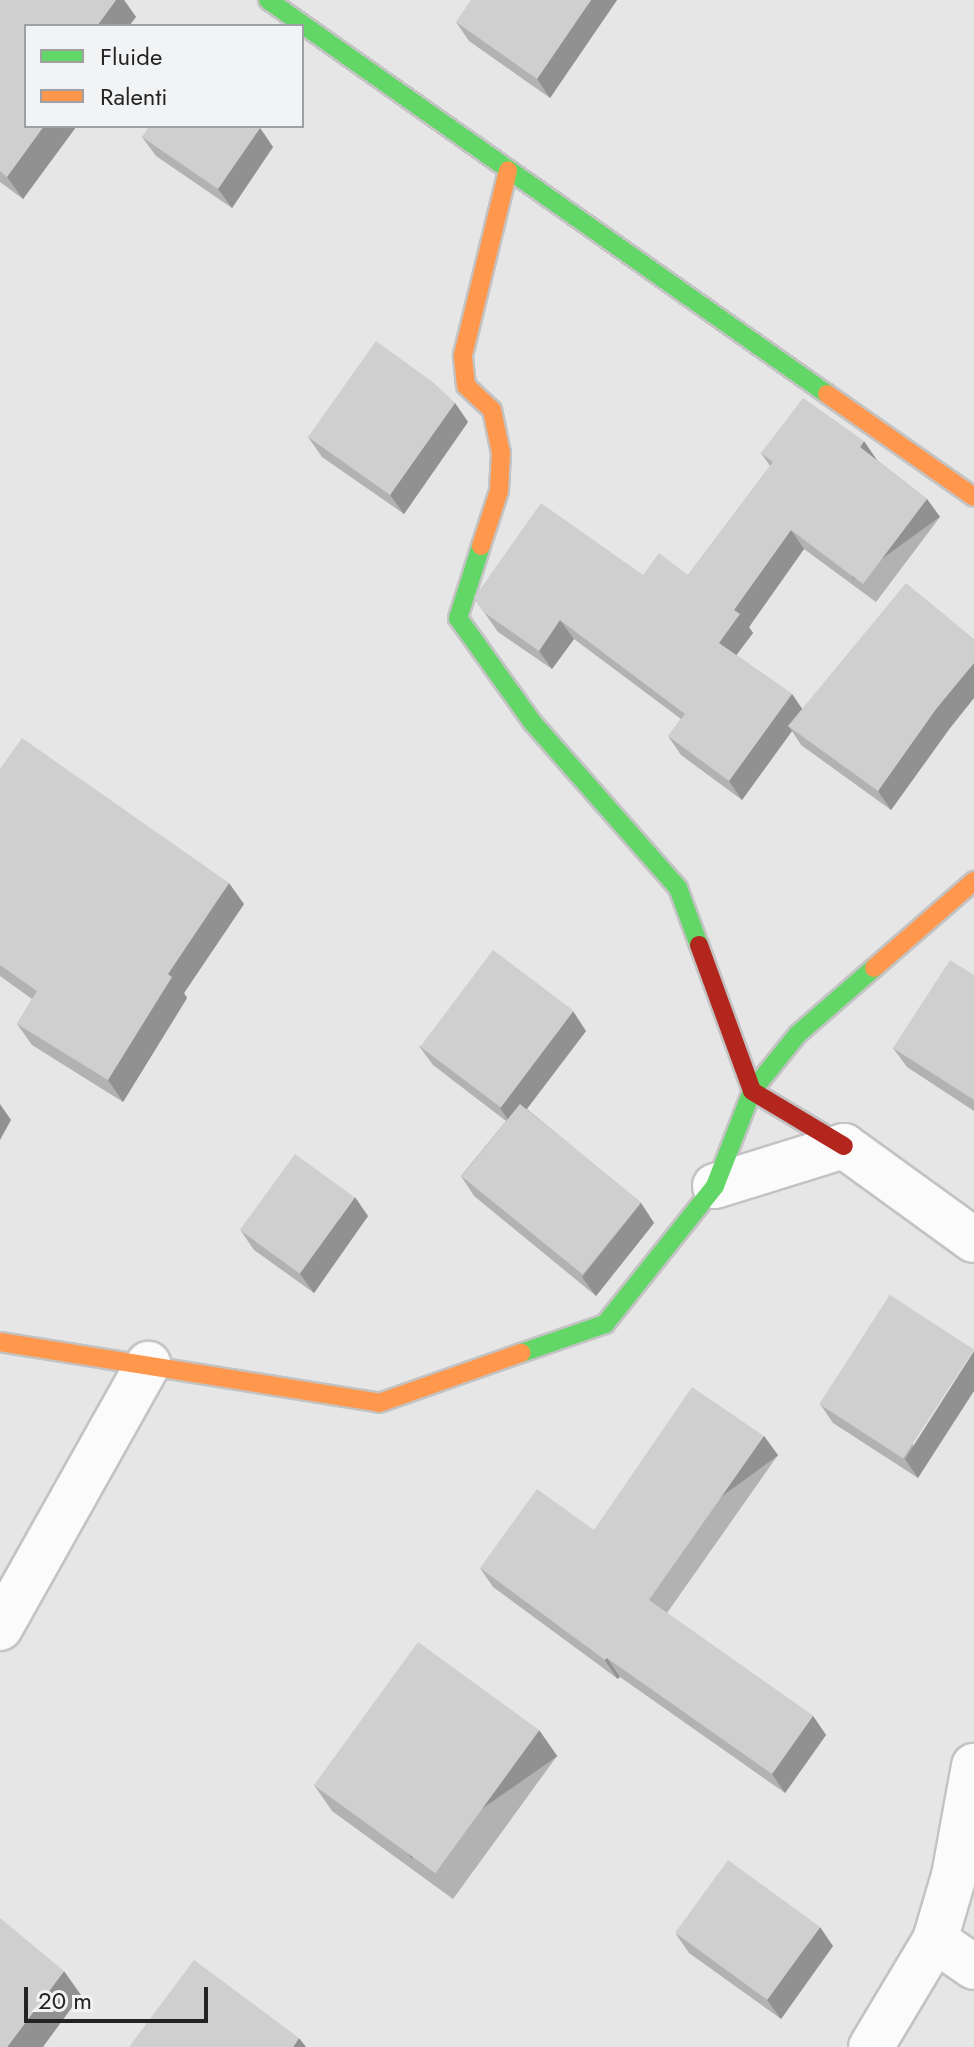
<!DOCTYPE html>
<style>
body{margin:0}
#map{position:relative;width:974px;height:2047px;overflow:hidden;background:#e6e6e6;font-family:Jost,sans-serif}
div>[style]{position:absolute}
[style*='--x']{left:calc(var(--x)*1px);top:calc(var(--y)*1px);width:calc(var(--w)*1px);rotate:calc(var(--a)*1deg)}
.roads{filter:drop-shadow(2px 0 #c3c3c3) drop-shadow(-2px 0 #c3c3c3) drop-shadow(0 2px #c3c3c3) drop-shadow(0 -2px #c3c3c3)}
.street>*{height:44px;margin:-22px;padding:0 22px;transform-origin:22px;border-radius:22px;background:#fbfbfb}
.fast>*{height:18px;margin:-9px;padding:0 9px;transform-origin:9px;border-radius:9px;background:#63d668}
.slow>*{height:18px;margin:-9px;padding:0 9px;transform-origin:9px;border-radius:9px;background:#ff974d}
.jam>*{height:18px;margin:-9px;padding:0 9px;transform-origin:9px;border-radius:9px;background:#b3261e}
.wall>*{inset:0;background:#b2b2b3}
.shaded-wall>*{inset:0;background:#919192;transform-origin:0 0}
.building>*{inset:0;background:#cfcfd0;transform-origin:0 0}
span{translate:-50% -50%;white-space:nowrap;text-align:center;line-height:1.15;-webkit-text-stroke:6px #f2f3f4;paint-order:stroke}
.legend{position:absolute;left:24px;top:24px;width:280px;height:104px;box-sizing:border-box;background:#f2f3f4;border:2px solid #9fa0a1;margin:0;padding:10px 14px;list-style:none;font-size:24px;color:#232324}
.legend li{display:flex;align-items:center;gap:16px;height:40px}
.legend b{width:40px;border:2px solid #9fa0a1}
.scale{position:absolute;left:24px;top:1987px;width:184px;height:36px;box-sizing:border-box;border:4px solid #232324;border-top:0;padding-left:10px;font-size:24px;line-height:28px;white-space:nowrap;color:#232324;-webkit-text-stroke:6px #f2f3f4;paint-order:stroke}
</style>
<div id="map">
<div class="roads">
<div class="street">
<i style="--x:715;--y:1186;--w:135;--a:-17.2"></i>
<i style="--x:844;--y:1146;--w:160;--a:35.9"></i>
<i style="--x:0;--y:1628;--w:303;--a:-60.7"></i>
<i style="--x:935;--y:1940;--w:47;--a:34.7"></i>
<i style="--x:871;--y:2047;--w:125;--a:-59.1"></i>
<i style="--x:935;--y:1940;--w:67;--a:-73.5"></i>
<i style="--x:954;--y:1876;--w:112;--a:-79.7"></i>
</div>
<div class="fast">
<i style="--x:268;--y:0;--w:684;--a:35.18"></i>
<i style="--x:481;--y:546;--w:76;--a:107.7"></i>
<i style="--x:458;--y:618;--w:129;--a:54.5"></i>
<i style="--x:533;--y:723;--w:220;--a:48.7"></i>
<i style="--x:678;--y:888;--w:61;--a:69.8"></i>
<i style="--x:521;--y:1353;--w:89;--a:-19"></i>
<i style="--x:605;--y:1324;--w:176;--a:-51.4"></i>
<i style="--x:715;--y:1186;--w:102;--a:-68.7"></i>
<i style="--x:752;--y:1091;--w:73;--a:-51.1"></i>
<i style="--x:798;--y:1034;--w:101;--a:-41"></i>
</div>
<div class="slow">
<i style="--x:827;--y:394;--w:179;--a:35"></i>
<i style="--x:481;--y:546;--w:58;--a:-71.9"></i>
<i style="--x:499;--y:491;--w:38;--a:-87"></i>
<i style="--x:501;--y:453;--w:44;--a:-101.8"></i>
<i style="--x:492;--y:410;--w:35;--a:-137"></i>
<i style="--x:466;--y:386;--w:31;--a:-96"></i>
<i style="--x:463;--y:355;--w:190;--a:-76.3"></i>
<i style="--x:874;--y:968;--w:133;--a:-41"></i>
<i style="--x:0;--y:1342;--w:384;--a:9.1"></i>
<i style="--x:379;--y:1403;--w:151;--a:-19.4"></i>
</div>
<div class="jam">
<i style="--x:699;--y:945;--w:155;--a:70"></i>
<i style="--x:752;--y:1091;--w:107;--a:30.9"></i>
</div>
</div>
<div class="wall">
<i style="clip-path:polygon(0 0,124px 0,136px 17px,26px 126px,76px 127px,23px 199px,0 182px)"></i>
<i style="clip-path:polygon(617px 0,550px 98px,469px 41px,456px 22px)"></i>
<i style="clip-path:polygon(260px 128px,273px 147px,232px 208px,156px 156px,142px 137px)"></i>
<i style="clip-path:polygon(455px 403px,468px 422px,404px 514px,322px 457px,308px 437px)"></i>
<i style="clip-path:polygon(761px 453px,877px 460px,927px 499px,940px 517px,876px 602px,804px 549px,749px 627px,753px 633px,736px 655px,792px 694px,802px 709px,974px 639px,974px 698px,950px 728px,891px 810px,801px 745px,792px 731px,742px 800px,681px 755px,668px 736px,681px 719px,574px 639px,552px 669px,498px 632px,474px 598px,643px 575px,688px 575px,770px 466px)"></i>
<i style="clip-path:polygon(0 769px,244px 904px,184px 993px,187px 998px,123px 1102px,32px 1045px,17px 1024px,32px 999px,0 976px)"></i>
<i style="clip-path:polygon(974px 975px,974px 1111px,907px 1067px,893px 1048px)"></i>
<i style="clip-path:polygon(586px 1031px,527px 1109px,641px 1203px,654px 1223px,596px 1296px,474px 1196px,461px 1176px,506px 1121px,433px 1065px,419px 1046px)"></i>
<i style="clip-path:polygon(368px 1216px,314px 1293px,254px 1250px,241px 1231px)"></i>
<i style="clip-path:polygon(890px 1295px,918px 1478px,833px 1423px,820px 1404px)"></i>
<i style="clip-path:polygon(764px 1436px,778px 1455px,667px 1613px,813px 1716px,826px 1735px,785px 1793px,620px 1677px,618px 1679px,493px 1587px,480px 1568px,594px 1530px)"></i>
<i style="clip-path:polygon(539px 1730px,557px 1756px,453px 1899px,332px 1811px,314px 1785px)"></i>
<i style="clip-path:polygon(676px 1934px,833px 1946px,781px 2019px,689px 1953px)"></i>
</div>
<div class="shaded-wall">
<i style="clip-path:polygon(116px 0,124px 0,136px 17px,129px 26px,97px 26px)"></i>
<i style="clip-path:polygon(591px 0,617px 0,550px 98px,537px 79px)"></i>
<i style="clip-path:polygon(44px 126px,76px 127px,23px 199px,7px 177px)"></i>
<i style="clip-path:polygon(260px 128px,273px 147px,232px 208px,218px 189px)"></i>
<i style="clip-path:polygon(455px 403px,468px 422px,404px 514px,390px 495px)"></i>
<i style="clip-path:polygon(864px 441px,877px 460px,873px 466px,860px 447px)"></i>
<i style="left:927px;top:499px;width:22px;height:106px;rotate:54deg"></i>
<i style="clip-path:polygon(791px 530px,804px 549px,749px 627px,753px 633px,732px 661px,719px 643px,734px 610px)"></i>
<i style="clip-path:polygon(560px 620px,574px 639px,552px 669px,539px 651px)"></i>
<i style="clip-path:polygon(974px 663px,974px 698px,950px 728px,891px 810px,878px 791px,936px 709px)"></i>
<i style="clip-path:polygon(792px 694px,805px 713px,788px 726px,792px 731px,742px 800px,729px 781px)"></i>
<i style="clip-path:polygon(229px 883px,244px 904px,184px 993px,187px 998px,123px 1102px,108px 1080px,168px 974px)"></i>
<i style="clip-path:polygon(573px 1011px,586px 1031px,513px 1127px,500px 1108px)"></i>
<i style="clip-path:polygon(0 1104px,11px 1120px,0 1140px)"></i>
<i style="clip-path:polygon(355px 1197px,368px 1216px,314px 1293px,300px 1274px)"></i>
<i style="clip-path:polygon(641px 1203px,654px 1223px,596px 1296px,582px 1277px)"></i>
<i style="clip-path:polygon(974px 1351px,974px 1391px,918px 1478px,905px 1459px)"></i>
<i style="left:764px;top:1436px;width:24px;height:200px;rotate:54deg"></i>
<i style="left:607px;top:1658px;width:23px;height:3px;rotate:56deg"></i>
<i style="clip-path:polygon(813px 1716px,826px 1735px,785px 1793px,772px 1774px)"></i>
<i style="left:539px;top:1730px;width:32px;height:178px;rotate:55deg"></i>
<i style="clip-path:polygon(820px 1927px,833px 1946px,781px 2019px,767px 2000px)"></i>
<i style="clip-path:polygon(64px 1971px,81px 1995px,43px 2047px,7px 2047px)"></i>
<i style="clip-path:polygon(299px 2038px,306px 2047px,293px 2047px)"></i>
</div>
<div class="building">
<i style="clip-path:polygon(0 0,116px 0,97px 26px,26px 26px,26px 126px,44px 126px,7px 177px,0 171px)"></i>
<i style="clip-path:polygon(471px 0,591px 0,537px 79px,456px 22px)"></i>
<i style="clip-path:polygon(149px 126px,257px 126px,260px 128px,218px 189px,142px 137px)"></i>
<i style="clip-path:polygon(376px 341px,434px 383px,455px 403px,390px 495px,308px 437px)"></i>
<i style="clip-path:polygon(803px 398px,864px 441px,860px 447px,927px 499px,863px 584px,791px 530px,734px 610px,740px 614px,719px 643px,792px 694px,729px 781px,668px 736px,685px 714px,560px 620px,539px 651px,485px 613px,474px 598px,541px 503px,643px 575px,659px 553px,688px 575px,773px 462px,761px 453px)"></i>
<i style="clip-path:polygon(906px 583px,974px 639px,974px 663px,936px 709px,878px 791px,788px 726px)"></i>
<i style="clip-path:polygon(22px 738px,229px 883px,168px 974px,172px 977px,108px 1080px,17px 1024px,37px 991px,0 965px,0 769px)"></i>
<i style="left:493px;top:950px;width:101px;height:121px;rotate:37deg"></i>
<i style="clip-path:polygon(950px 960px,974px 975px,974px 1100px,893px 1048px)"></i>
<i style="left:520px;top:1104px;width:156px;height:93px;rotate:39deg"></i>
<i style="left:295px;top:1154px;width:74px;height:94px;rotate:36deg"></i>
<i style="left:890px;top:1295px;width:100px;height:130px;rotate:33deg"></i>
<i style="clip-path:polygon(692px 1387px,764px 1436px,649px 1600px,813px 1716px,772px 1774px,607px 1658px,605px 1660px,480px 1568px,537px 1489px,594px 1530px)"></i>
<i style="left:418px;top:1642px;width:150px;height:177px;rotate:36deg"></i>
<i style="left:728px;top:1860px;width:114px;height:90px;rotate:36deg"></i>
<i style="clip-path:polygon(0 1918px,64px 1971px,7px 2047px,0 2047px)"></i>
<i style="clip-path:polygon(194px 1960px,299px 2038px,293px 2047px,129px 2047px)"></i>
</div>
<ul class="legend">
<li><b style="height:10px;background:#63d668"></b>Fluide</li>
<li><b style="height:10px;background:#ff974d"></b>Ralenti</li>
</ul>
<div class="scale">20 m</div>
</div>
